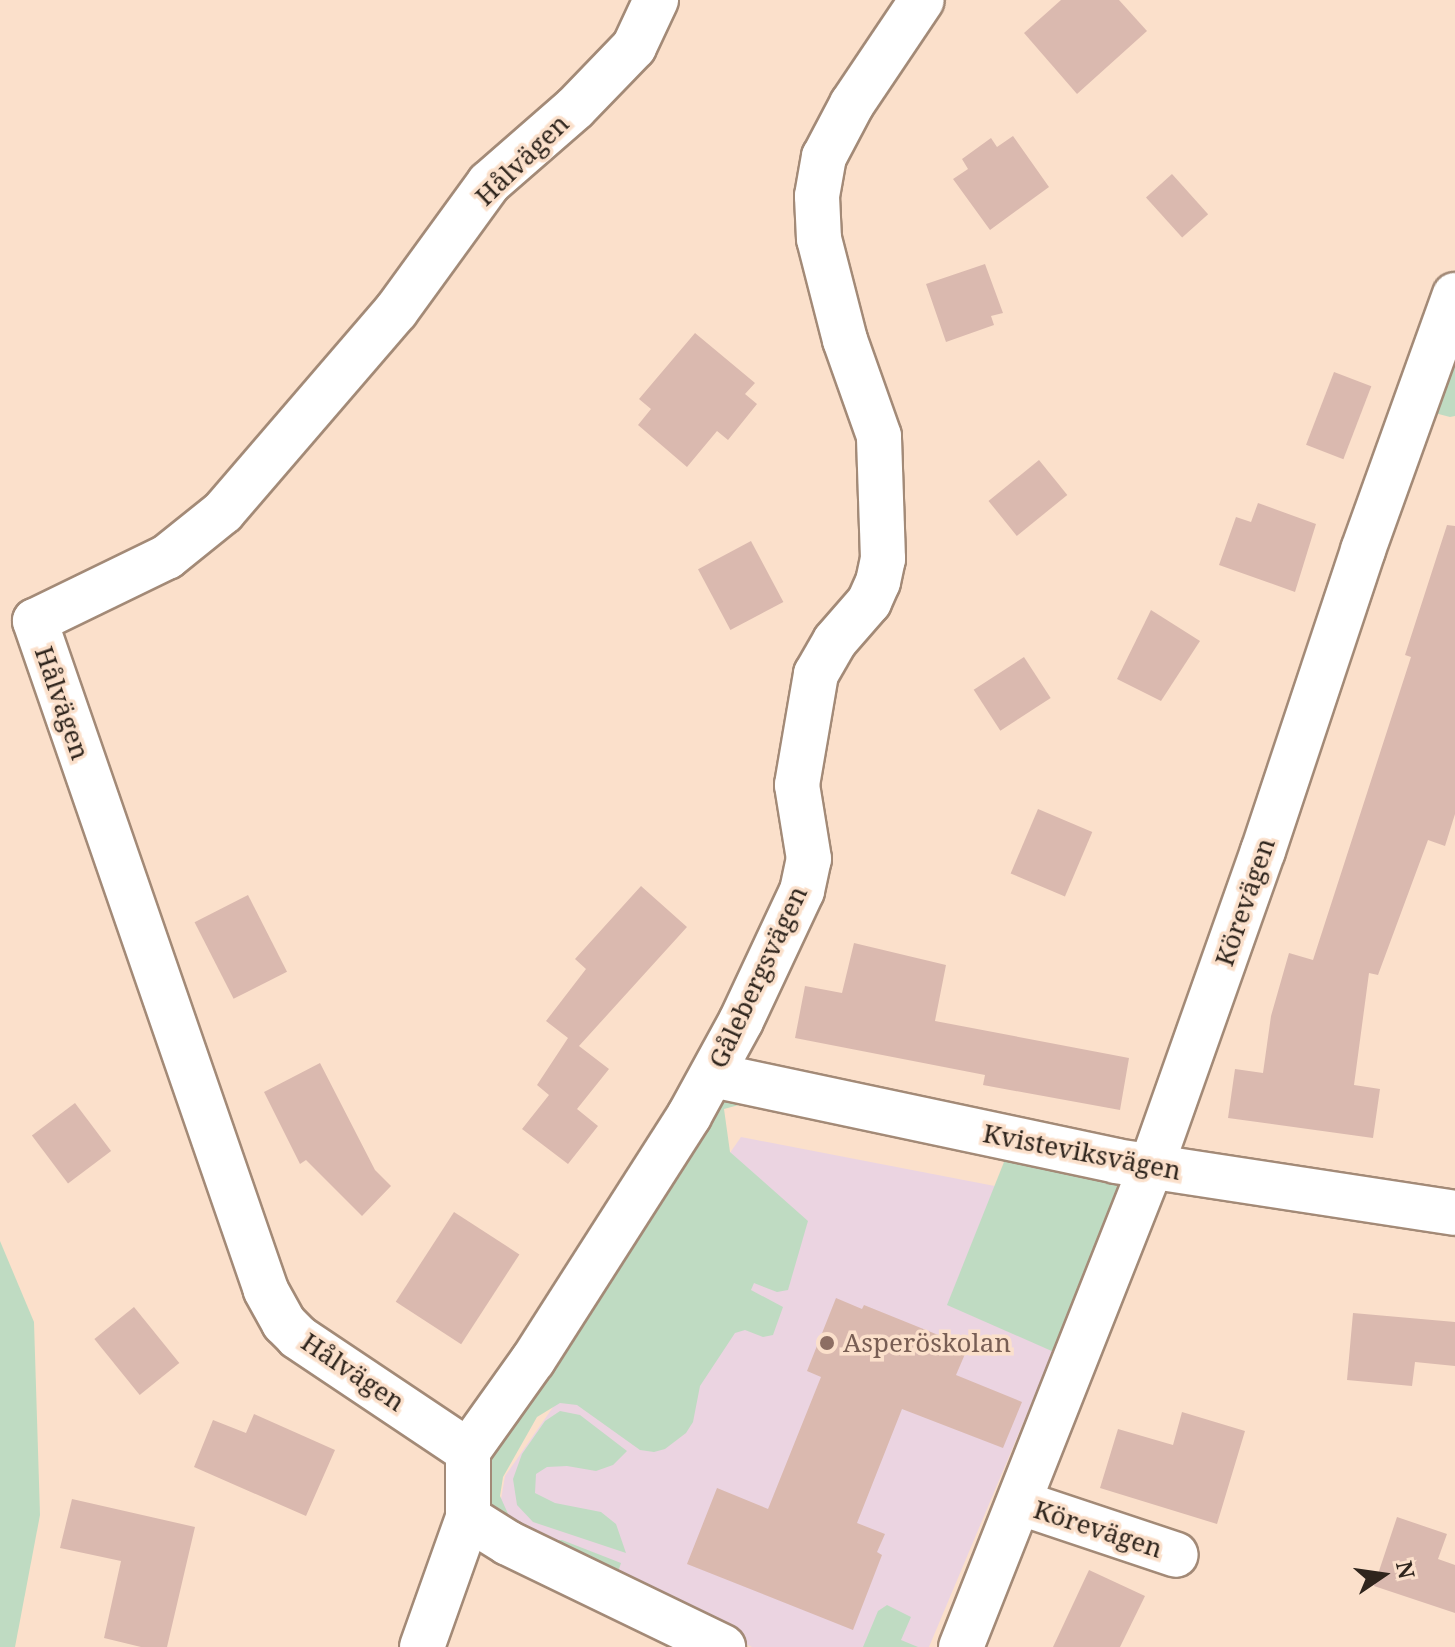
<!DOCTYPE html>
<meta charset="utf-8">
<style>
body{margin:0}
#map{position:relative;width:1455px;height:1647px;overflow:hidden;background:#fbe0cb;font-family:"Noto Serif",serif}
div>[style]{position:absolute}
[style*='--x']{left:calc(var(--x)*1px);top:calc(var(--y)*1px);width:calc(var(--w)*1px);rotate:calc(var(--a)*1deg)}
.education>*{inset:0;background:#ebd4e1}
.green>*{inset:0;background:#bfdbc2}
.building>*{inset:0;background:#dab9af;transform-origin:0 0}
.roads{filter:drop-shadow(2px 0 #a38a77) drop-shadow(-2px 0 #a38a77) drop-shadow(0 2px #a38a77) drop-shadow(0 -2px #a38a77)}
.minor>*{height:44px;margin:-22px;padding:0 22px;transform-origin:22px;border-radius:22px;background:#fff}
.dots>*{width:22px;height:22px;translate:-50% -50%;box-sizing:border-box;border:4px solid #fbe0cb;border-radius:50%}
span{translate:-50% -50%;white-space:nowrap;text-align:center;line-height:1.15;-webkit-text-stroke:7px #fbe0cb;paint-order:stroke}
.street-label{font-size:26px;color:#2f251d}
.education-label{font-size:26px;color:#785e54}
.left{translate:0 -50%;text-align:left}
.north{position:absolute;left:1343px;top:1535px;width:80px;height:80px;-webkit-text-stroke:6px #fbe0cb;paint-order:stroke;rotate:77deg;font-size:22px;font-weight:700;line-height:32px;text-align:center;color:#2f251d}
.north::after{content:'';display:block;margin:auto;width:28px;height:36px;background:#2f251d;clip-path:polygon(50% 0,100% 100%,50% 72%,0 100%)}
</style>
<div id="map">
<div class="education">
<i style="clip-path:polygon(741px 1137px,1113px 1209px,929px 1647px,752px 1647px,496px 1528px,505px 1476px)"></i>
</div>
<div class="green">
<i style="clip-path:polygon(1455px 339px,1455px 416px,1450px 417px,1431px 412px)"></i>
<i style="clip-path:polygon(743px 1094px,965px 1143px,964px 1146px,757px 1100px,724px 1109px,730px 1152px,808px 1221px,788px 1290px,777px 1292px,754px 1283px,751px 1290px,783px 1307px,773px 1335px,763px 1337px,745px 1330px,735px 1333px,700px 1386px,693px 1422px,686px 1433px,665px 1449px,654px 1452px,640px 1450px,577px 1405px,560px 1403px,537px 1417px,503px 1477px,500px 1496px,513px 1525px,539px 1541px,562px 1540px,621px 1563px,616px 1578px,523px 1539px,512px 1531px,489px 1500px,484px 1468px,516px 1406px,676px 1157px,713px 1107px)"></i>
<i style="clip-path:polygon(1006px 1157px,1126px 1185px,1063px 1356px,947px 1305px)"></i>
<i style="clip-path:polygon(0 1241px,34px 1322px,40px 1515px,15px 1647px,0 1647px)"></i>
<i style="clip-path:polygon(560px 1411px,580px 1415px,627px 1451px,613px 1465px,596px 1471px,567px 1466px,547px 1467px,536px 1474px,535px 1493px,555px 1503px,601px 1512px,616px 1524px,626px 1553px,533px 1522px,517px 1505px,513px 1479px,522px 1454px,545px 1421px)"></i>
<i style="clip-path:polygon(887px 1605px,911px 1617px,901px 1640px,918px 1647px,863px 1647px,878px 1611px)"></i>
</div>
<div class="building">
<i style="clip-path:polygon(1061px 0,1119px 0,1147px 31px,1077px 94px,1024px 33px)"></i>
<i style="clip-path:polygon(1013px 136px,1049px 187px,990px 230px,953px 179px,968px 169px,962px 159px,991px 138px,997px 147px)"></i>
<i style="left:1172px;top:174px;width:54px;height:35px;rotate:48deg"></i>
<i style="clip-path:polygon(985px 264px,1003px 313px,991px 316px,994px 325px,946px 342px,926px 284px)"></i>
<i style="clip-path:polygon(695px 333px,755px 383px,745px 394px,757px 404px,728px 440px,717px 431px,687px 467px,638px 425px,651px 409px,639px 399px)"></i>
<i style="left:1334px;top:372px;width:40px;height:78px;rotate:21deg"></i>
<i style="left:1039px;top:460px;width:45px;height:65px;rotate:51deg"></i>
<i style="clip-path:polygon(1258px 503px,1316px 524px,1295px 592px,1219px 565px,1236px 517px,1251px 522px)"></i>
<i style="clip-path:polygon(1447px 525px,1455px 526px,1455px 814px,1445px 846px,1428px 840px,1378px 975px,1369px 973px,1354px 1085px,1380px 1089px,1373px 1138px,1228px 1118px,1235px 1069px,1263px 1073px,1271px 1016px,1289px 953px,1313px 960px,1411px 657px,1405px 655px)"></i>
<i style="left:751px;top:541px;width:69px;height:60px;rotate:62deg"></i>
<i style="clip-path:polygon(1151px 610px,1200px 641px,1161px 701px,1117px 679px)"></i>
<i style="left:1024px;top:657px;width:49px;height:60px;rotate:57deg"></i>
<i style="left:1038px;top:809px;width:59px;height:70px;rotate:23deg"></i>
<i style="clip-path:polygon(641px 886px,687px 927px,579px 1046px,609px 1069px,577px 1109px,598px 1126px,568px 1164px,522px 1129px,549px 1095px,537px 1085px,568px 1038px,546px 1021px,586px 969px,575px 959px)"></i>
<i style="left:248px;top:895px;width:86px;height:60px;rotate:63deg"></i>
<i style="clip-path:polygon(854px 943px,946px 965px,935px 1021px,1129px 1058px,1120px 1110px,983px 1085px,985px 1075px,795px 1038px,805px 986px,842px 993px)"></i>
<i style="clip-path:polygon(320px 1063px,375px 1170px,391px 1186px,362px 1216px,306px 1160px,300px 1164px,264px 1092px)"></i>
<i style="left:75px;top:1103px;width:60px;height:54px;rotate:53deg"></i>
<i style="left:454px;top:1212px;width:78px;height:107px;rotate:33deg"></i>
<i style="clip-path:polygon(836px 1298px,862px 1309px,864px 1305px,968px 1347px,956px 1375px,1022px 1402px,1003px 1448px,902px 1409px,857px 1523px,885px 1534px,877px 1552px,882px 1555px,853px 1630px,687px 1564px,717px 1488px,768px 1509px,821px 1377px,807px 1371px)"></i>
<i style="left:134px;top:1307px;width:72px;height:51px;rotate:51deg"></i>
<i style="clip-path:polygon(1353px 1313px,1455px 1322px,1455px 1366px,1415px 1362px,1412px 1386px,1347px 1380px)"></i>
<i style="clip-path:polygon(1182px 1412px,1245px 1431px,1217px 1524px,1100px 1488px,1118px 1429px,1173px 1445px)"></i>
<i style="clip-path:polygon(254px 1414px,335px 1450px,306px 1516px,194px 1467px,213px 1420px,246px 1433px)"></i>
<i style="clip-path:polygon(72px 1499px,195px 1527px,167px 1647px,141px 1647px,104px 1638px,121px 1561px,60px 1548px)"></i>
<i style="clip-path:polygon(1397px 1517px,1447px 1534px,1438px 1559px,1455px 1565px,1455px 1613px,1374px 1586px)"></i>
<i style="clip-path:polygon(1089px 1570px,1145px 1596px,1120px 1647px,1053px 1647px)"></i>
</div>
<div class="roads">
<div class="minor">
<i style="--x:713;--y:1075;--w:412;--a:12"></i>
<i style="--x:1116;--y:1161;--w:343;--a:8.7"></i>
<i style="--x:468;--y:1451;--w:205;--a:-146.2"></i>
<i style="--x:298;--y:1337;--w:20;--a:-135"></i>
<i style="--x:284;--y:1323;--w:38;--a:-119"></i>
<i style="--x:266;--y:1290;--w:708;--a:-109.05"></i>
<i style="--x:35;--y:621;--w:147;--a:-25.9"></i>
<i style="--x:167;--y:557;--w:72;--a:-38.8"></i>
<i style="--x:223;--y:512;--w:265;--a:-49.3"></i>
<i style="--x:396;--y:311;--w:158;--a:-54"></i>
<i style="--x:489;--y:183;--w:114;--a:-41.1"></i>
<i style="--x:575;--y:108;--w:85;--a:-46"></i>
<i style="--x:634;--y:47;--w:52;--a:-64.9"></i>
<i style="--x:1021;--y:1503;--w:163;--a:18.5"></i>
<i style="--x:468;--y:1518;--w:47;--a:32"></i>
<i style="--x:508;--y:1543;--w:239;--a:25.8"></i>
<i style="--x:422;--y:1647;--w:137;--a:-70.4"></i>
<i style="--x:468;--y:1518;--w:67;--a:-90"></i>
<i style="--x:468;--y:1451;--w:112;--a:-54.5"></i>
<i style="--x:533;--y:1360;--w:290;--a:-57.4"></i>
<i style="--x:689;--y:1116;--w:108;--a:-61.3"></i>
<i style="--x:741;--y:1021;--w:144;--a:-64.9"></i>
<i style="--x:802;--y:891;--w:33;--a:-78"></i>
<i style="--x:809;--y:859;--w:75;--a:-99.2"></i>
<i style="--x:797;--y:785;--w:113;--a:-80.3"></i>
<i style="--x:816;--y:674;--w:38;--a:-60"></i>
<i style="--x:835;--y:641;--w:52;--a:-48.9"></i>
<i style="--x:869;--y:602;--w:22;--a:-66"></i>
<i style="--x:878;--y:582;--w:24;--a:-78"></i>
<i style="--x:883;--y:559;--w:123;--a:-91.9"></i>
<i style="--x:879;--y:436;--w:102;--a:-109.5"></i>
<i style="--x:845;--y:340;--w:104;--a:-104.4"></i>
<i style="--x:819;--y:239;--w:43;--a:-92.7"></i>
<i style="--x:817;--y:196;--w:40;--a:-80"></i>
<i style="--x:824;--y:157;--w:60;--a:-62.2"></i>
<i style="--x:852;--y:104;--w:125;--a:-56.1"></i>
<i style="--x:961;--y:1647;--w:516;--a:-68.4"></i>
<i style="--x:1151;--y:1167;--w:335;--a:-70.5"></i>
<i style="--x:1263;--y:851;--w:317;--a:-71.6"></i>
<i style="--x:1363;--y:550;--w:271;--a:-70.2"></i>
</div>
</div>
<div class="dots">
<i style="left:827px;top:1343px;background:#8d6e63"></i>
</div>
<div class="street-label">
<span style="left:522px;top:160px;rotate:-44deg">Hålvägen</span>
<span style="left:62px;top:703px;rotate:71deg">Hålvägen</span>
<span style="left:1245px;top:902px;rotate:-71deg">Körevägen</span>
<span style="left:758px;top:977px;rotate:-65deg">Gålebergsvägen</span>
<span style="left:1082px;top:1152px;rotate:11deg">Kvisteviksvägen</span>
<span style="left:353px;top:1372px;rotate:34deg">Hålvägen</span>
<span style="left:1098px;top:1529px;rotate:18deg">Körevägen</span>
</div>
<div class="education-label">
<span class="left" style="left:843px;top:1343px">Asperöskolan</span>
</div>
<div class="north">N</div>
</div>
